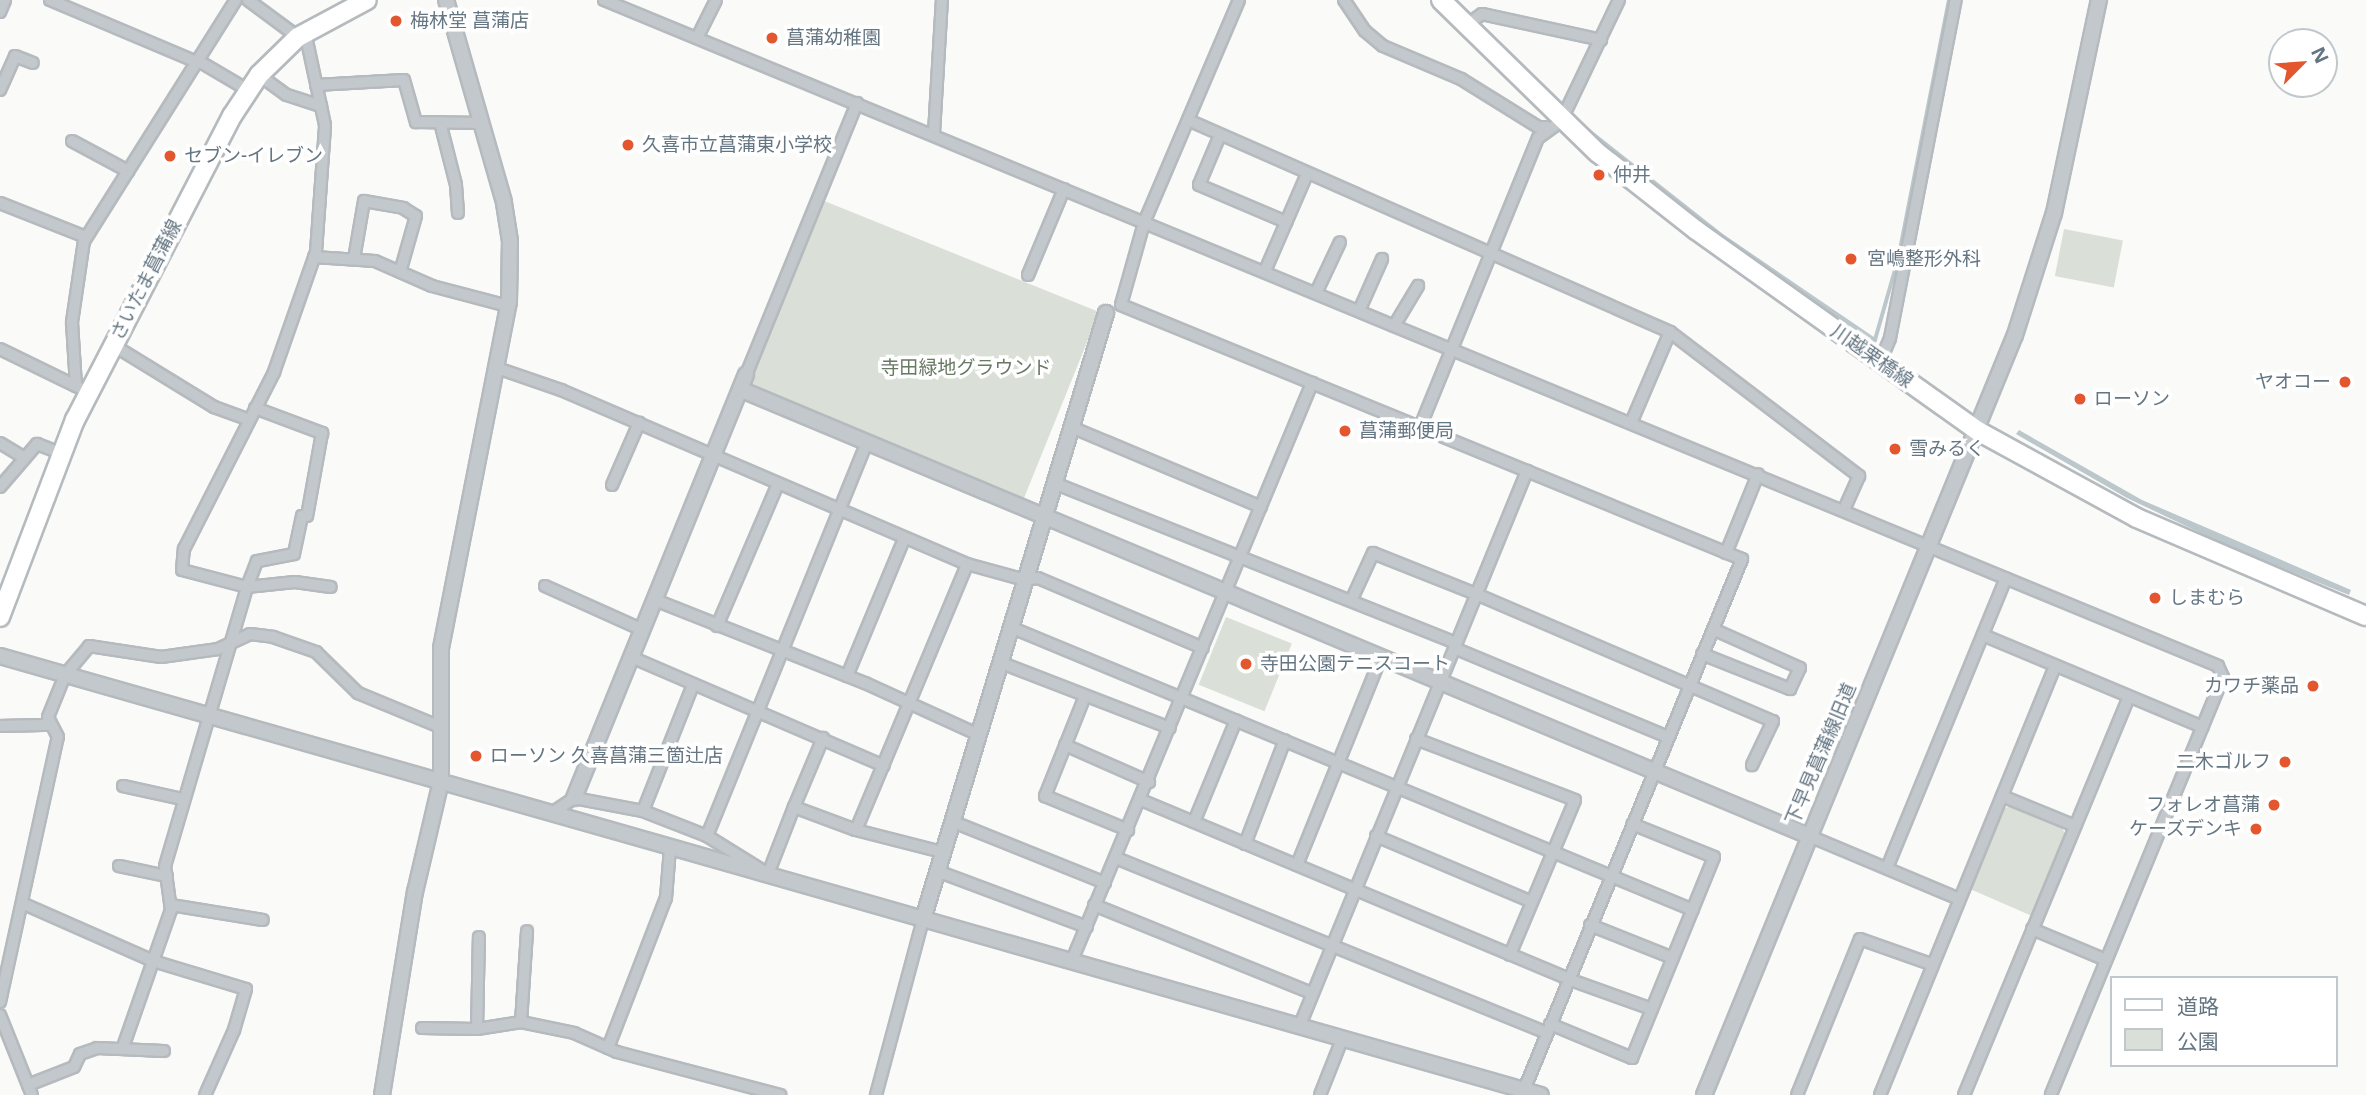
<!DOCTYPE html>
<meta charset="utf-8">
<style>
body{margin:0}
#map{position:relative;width:2366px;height:1095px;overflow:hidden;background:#fafaf8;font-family:"Noto Sans","Noto Sans JP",sans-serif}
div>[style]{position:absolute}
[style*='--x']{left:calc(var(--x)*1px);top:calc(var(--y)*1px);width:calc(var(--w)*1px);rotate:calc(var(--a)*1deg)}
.green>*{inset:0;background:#dadfd7;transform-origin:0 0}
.water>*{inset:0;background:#bbc7cb}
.stream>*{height:3.5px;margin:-1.75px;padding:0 1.75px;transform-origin:1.75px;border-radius:1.75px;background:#bbc7cb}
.roads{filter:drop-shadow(2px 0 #b5babe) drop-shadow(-2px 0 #b5babe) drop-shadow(0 2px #b5babe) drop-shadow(0 -2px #b5babe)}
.minor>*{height:10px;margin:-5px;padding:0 5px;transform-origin:5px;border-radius:5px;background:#c3c8cc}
.tertiary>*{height:14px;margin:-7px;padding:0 7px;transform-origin:7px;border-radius:7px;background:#c3c8cc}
.primary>*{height:18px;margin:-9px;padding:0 9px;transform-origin:9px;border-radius:9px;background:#fff}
.dots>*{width:19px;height:19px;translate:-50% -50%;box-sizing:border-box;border:4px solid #fff;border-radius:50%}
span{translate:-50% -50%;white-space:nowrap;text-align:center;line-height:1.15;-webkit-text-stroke:7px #fff;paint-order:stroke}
.poi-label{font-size:19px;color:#657683}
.left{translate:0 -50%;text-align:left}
.right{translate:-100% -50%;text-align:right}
.street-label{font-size:19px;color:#657683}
.park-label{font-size:19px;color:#687a64}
.legend{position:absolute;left:2110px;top:976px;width:228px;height:91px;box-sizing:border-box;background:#fff;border:2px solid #c1c8cd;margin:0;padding:9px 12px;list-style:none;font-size:21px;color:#657683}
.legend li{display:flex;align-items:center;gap:14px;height:35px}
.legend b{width:35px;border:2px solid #c1c8cd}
.north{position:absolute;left:2268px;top:28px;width:70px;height:70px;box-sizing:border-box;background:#fff;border:2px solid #c1c8cd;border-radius:50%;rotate:65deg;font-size:19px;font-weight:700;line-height:28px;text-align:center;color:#657683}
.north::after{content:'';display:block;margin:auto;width:24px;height:32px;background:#e4572e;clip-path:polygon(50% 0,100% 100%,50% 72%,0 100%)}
</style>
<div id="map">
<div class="green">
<i style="left:822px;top:200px;width:299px;height:201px;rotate:22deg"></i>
<i style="left:2064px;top:229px;width:60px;height:48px;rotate:11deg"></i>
<i style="left:1226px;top:617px;width:71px;height:73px;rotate:22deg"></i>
<i style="clip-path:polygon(2013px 805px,2060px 825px,2066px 835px,2032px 916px,1970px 889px,2003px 809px)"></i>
</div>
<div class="water">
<i style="clip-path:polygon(2019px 430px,2142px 500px,2351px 590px,2349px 595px,2226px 545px,2127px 498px,2016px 434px)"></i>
</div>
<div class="stream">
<i style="--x:1455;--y:0;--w:26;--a:47"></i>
<i style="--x:1584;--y:127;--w:178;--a:38.2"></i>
<i style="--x:1724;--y:237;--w:183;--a:34.3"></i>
<i style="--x:1875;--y:340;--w:83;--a:-74"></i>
<i style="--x:1898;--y:260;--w:265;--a:-78.9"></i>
</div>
<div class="roads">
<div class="minor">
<i style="--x:50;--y:0;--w:160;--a:22.9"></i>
<i style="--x:248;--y:0;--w:62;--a:36.5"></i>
<i style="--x:604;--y:0;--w:1746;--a:22.42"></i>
<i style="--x:2218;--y:666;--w:12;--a:66"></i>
<i style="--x:2223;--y:677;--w:452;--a:112.4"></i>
<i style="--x:1239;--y:0;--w:242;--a:113.1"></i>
<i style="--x:1144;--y:223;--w:85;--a:105.7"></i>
<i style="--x:1121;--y:305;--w:671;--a:22.25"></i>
<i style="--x:1742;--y:559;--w:574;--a:112.32"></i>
<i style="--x:1344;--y:0;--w:37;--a:56"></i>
<i style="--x:1365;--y:31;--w:23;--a:40"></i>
<i style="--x:1383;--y:46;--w:85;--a:22.9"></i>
<i style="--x:1461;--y:79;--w:91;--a:31.9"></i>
<i style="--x:1538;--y:127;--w:9;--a:0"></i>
<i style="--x:0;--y:12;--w:13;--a:-67"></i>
<i style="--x:1465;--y:26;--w:21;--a:-35"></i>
<i style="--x:1482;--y:14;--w:122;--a:12.3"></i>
<i style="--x:697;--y:38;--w:42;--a:-63.4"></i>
<i style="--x:197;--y:60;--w:59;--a:30.5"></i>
<i style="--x:259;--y:75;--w:34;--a:36"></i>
<i style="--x:287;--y:95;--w:36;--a:18"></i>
<i style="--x:316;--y:85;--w:88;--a:-3.3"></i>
<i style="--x:404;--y:80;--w:44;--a:74.1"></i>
<i style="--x:416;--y:122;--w:67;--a:0.9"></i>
<i style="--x:0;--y:90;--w:37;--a:-66"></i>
<i style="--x:15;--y:56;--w:19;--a:21"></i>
<i style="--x:1188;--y:120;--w:527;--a:23.74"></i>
<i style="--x:1670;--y:332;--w:238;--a:37.3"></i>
<i style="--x:1859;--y:476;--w:36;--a:114"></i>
<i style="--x:440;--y:122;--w:65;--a:75.7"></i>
<i style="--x:456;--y:185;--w:28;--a:86"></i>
<i style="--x:934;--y:133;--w:133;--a:-86.6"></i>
<i style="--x:1220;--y:135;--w:54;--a:112.8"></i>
<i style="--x:1199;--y:185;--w:95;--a:23"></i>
<i style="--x:72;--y:141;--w:64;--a:28.2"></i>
<i style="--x:0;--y:203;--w:92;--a:21.6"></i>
<i style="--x:314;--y:257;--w:61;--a:3.8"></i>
<i style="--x:375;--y:261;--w:62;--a:23.7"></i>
<i style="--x:432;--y:286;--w:79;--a:14.7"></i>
<i style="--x:354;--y:259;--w:59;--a:-80.2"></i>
<i style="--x:364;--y:201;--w:40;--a:10"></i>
<i style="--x:403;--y:208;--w:15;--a:32"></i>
<i style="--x:416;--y:216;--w:58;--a:105.9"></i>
<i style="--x:1265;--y:271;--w:106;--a:-66.6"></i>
<i style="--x:1028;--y:275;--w:93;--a:-67.3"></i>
<i style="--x:1316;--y:293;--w:56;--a:-64.8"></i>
<i style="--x:1359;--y:311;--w:57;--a:-66.1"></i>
<i style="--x:1394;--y:326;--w:47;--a:-59"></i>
<i style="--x:113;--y:345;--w:119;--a:31.5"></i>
<i style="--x:214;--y:407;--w:37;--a:20"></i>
<i style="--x:0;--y:349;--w:89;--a:26"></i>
<i style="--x:1880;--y:362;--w:26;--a:-67"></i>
<i style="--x:1890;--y:338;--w:344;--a:-79"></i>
<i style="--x:497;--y:368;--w:68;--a:19"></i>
<i style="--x:561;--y:390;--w:442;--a:23.2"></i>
<i style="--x:967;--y:564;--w:60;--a:15.4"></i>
<i style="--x:1025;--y:580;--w:13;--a:-9"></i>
<i style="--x:1038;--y:578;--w:179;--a:23"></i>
<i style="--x:746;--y:375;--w:294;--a:-67.8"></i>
<i style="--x:76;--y:386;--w:64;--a:-93.6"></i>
<i style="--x:72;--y:322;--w:82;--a:-81.6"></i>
<i style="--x:84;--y:241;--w:285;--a:-57.8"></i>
<i style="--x:255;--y:408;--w:72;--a:20.5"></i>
<i style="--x:322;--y:433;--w:84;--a:100.2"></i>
<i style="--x:307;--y:516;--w:5;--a:180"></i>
<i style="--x:302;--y:516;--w:39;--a:102"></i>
<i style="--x:294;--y:554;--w:38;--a:169"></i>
<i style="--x:257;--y:561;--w:28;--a:111"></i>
<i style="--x:247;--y:587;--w:48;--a:-5.9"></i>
<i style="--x:295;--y:582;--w:36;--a:8"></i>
<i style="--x:1631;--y:423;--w:99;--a:-66.8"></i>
<i style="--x:1071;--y:427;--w:206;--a:22.8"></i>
<i style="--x:1420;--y:427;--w:312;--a:-67.8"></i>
<i style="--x:1538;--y:138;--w:29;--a:-36"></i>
<i style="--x:1561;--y:121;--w:134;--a:-64.4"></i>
<i style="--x:0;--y:443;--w:29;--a:31"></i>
<i style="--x:1054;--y:483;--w:433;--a:21.7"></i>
<i style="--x:612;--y:485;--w:68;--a:-66.5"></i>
<i style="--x:0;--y:487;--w:57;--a:-49.3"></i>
<i style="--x:37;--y:444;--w:26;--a:21"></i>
<i style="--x:1726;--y:553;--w:85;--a:-67.9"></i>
<i style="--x:545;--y:586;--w:107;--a:24.2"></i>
<i style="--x:655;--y:600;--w:226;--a:21.6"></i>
<i style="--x:865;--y:683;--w:123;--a:24.5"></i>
<i style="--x:1351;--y:601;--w:53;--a:-65.4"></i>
<i style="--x:1373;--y:553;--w:111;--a:21.7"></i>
<i style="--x:1476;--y:594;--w:323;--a:23.2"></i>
<i style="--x:1773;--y:721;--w:49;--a:115.5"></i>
<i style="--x:717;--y:626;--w:155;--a:-66.8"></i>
<i style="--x:1010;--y:627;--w:739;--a:22.51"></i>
<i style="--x:1983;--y:635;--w:238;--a:22.7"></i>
<i style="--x:1454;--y:648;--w:232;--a:22.6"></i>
<i style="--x:1702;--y:654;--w:95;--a:21.7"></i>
<i style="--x:1790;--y:689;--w:23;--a:-65"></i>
<i style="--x:1800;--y:668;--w:95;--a:-155.9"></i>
<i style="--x:631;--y:657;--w:275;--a:23.3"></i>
<i style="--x:999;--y:662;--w:183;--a:21.1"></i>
<i style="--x:847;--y:676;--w:148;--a:-67.4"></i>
<i style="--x:1085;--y:696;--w:108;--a:111.8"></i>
<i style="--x:1045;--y:796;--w:90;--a:22.3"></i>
<i style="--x:0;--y:726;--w:49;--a:-1.2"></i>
<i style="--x:1416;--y:739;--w:170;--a:21"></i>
<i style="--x:1575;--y:800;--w:168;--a:112.8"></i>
<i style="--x:1065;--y:745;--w:92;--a:23.8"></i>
<i style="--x:123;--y:786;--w:60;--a:12.4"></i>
<i style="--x:2002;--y:796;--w:79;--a:22.3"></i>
<i style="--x:1141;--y:800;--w:463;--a:22.7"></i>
<i style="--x:1568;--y:979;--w:89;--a:19.7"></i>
<i style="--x:794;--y:807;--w:75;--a:-67.2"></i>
<i style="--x:643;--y:811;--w:136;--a:-68.4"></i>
<i style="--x:552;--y:813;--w:27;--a:-34"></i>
<i style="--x:574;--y:798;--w:70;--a:10.7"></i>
<i style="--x:643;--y:811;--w:69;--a:21.3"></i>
<i style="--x:707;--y:836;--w:72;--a:31.9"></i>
<i style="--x:768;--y:874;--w:72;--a:-68.8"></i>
<i style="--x:794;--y:807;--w:66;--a:20.4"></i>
<i style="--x:951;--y:821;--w:166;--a:21.9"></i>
<i style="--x:1194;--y:822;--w:110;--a:-67.6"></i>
<i style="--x:1807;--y:835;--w:165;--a:22.8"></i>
<i style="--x:707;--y:836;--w:423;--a:-67.9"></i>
<i style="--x:1376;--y:836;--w:169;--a:22.9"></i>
<i style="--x:1245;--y:844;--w:111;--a:-69"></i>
<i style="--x:942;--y:852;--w:89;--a:-165.7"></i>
<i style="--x:856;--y:830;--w:288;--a:-67.3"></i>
<i style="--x:1116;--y:858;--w:465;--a:22.1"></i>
<i style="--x:1297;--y:865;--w:224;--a:-68"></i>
<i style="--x:119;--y:866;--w:49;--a:11.8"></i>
<i style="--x:1887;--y:868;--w:313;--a:-67.7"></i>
<i style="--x:937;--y:871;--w:160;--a:20.5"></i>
<i style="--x:24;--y:904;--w:141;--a:23.8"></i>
<i style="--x:153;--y:961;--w:97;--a:16.8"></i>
<i style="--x:246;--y:989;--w:43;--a:106.3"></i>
<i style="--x:234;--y:1030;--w:71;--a:114"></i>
<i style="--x:171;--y:905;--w:93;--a:9.3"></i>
<i style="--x:1094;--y:905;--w:235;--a:22"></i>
<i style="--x:1590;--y:925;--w:89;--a:21.7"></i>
<i style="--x:2032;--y:929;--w:80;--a:22.7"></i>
<i style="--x:1073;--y:958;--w:623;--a:-67.43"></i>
<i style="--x:0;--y:1002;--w:271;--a:-77.7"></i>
<i style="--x:58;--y:737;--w:22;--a:-117"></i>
<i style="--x:48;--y:717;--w:45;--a:-68"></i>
<i style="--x:65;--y:675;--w:38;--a:-50"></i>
<i style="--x:89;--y:646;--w:73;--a:8.7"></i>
<i style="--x:161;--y:657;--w:58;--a:-8"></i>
<i style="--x:218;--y:649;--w:35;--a:-25"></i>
<i style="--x:250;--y:634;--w:23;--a:7"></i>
<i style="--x:273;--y:637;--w:46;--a:19.2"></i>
<i style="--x:316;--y:652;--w:59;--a:44.3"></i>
<i style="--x:358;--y:693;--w:89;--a:22.5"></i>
<i style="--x:0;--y:1015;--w:86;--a:68.2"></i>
<i style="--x:521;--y:1022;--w:91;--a:-86.2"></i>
<i style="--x:1550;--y:1024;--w:89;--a:22.5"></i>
<i style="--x:1632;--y:1058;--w:217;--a:-67.8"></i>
<i style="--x:1714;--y:857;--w:88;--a:-158.1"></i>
<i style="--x:1300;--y:1025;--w:599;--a:-67.72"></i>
<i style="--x:422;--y:1028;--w:55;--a:1"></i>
<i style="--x:477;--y:1029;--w:45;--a:-9"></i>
<i style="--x:521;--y:1022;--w:54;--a:11.7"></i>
<i style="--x:574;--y:1033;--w:47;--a:23.8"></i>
<i style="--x:617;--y:1052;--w:169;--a:14.8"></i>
<i style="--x:477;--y:1029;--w:92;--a:-88.8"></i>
<i style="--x:123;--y:1047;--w:145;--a:-70.7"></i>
<i style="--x:171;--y:910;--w:44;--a:-97.8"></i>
<i style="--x:165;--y:866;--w:291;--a:-73.6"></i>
<i style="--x:247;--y:587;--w:67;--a:-165.3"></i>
<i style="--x:182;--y:570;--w:21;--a:-85"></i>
<i style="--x:184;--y:549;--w:199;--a:-63"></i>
<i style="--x:274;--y:372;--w:127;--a:-70.7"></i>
<i style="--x:316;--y:252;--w:127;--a:-85.9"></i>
<i style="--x:325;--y:125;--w:95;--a:-102.1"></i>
<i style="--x:608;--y:1048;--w:161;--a:-68.9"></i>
<i style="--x:666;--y:898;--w:50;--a:-85.4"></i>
<i style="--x:28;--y:1085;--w:49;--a:-21.4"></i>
<i style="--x:74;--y:1067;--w:14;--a:-65"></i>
<i style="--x:80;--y:1054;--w:18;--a:-19"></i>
<i style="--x:97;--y:1048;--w:67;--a:2.6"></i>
<i style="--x:876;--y:1095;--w:185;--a:-75"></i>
<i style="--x:1320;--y:1095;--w:62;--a:-68.4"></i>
<i style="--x:1797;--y:1095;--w:168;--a:-68"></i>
<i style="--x:1860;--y:939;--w:75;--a:19.4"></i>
<i style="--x:1880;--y:1095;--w:463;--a:-67.8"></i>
<i style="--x:1964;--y:1095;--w:431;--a:-67.5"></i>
</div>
<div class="tertiary">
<i style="--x:742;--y:390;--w:1154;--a:22.68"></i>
<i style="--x:0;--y:656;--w:1602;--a:15.9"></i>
<i style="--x:574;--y:798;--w:457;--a:-67.9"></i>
<i style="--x:924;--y:916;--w:630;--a:-73.2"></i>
<i style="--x:382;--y:1095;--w:206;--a:-80.8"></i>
<i style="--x:415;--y:892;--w:114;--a:-76.8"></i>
<i style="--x:441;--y:781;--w:133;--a:-90"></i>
<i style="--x:441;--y:648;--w:353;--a:-78.9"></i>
<i style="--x:509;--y:302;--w:61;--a:-89.1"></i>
<i style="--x:510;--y:241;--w:39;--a:-99"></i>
<i style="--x:504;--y:202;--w:210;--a:-106"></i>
<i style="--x:1704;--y:1095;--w:821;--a:-67.75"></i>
<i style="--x:2015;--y:335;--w:128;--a:-72.3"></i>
<i style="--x:2054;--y:213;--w:218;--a:-78.1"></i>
</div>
<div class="primary">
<i style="--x:1441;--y:0;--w:219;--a:44.3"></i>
<i style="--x:1598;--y:153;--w:125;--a:38.2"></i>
<i style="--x:1696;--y:230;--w:346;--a:35.5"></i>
<i style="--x:1978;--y:431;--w:181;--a:28.7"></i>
<i style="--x:2137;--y:518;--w:249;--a:23.2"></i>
<i style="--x:0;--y:617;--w:211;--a:-69.2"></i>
<i style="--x:75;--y:420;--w:342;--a:-62.7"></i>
<i style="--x:232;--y:116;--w:49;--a:-56.6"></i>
<i style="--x:259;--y:75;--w:54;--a:-44.3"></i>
<i style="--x:298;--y:37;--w:78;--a:-28.2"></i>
</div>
</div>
<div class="dots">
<i style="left:396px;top:21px;background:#e4572e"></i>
<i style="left:772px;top:38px;background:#e4572e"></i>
<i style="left:628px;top:145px;background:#e4572e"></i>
<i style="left:170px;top:156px;background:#e4572e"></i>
<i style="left:1599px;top:175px;background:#e4572e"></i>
<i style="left:1851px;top:259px;background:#e4572e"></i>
<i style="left:2345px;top:382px;background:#e4572e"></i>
<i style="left:2080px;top:399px;background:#e4572e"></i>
<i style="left:1345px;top:431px;background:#e4572e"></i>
<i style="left:1895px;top:449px;background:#e4572e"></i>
<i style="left:2155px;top:598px;background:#e4572e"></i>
<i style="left:1246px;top:664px;background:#e4572e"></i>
<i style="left:2313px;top:686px;background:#e4572e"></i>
<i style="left:476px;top:756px;background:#e4572e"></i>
<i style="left:2285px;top:762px;background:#e4572e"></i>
<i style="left:2274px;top:805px;background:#e4572e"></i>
<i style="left:2256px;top:829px;background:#e4572e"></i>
</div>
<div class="poi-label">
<span class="left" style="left:410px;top:21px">梅林堂 菖蒲店</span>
<span class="left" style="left:786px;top:38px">菖蒲幼稚園</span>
<span class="left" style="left:642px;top:145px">久喜市立菖蒲東小学校</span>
<span class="left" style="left:184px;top:156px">セブン-イレブン</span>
<span class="left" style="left:1613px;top:175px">仲井</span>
<span class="left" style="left:1867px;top:259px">宮嶋整形外科</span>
<span class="right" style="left:2331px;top:382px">ヤオコー</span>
<span class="left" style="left:2094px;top:399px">ローソン</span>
<span class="left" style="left:1359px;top:431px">菖蒲郵便局</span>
<span class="left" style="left:1909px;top:449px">雪みるく</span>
<span class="left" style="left:2169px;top:598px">しまむら</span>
<span class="left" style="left:1260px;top:664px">寺田公園テニスコート</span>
<span class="right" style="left:2299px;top:686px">カワチ薬品</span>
<span class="left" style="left:490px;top:756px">ローソン 久喜菖蒲三箇辻店</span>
<span class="right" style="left:2271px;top:762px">二木ゴルフ</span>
<span class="right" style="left:2260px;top:805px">フォレオ菖蒲</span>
<span class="right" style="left:2242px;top:829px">ケーズデンキ</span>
</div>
<div class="street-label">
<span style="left:146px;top:280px;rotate:-63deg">さいたま菖蒲線</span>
<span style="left:1872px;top:356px;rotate:35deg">川越栗橋線</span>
<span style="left:1821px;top:754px;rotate:-67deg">下早見菖蒲線旧道</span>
</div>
<div class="park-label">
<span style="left:966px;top:368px">寺田緑地グラウンド</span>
</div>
<ul class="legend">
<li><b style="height:9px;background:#fff"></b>道路</li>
<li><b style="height:19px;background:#dadfd7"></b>公園</li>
</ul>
<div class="north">N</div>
</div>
